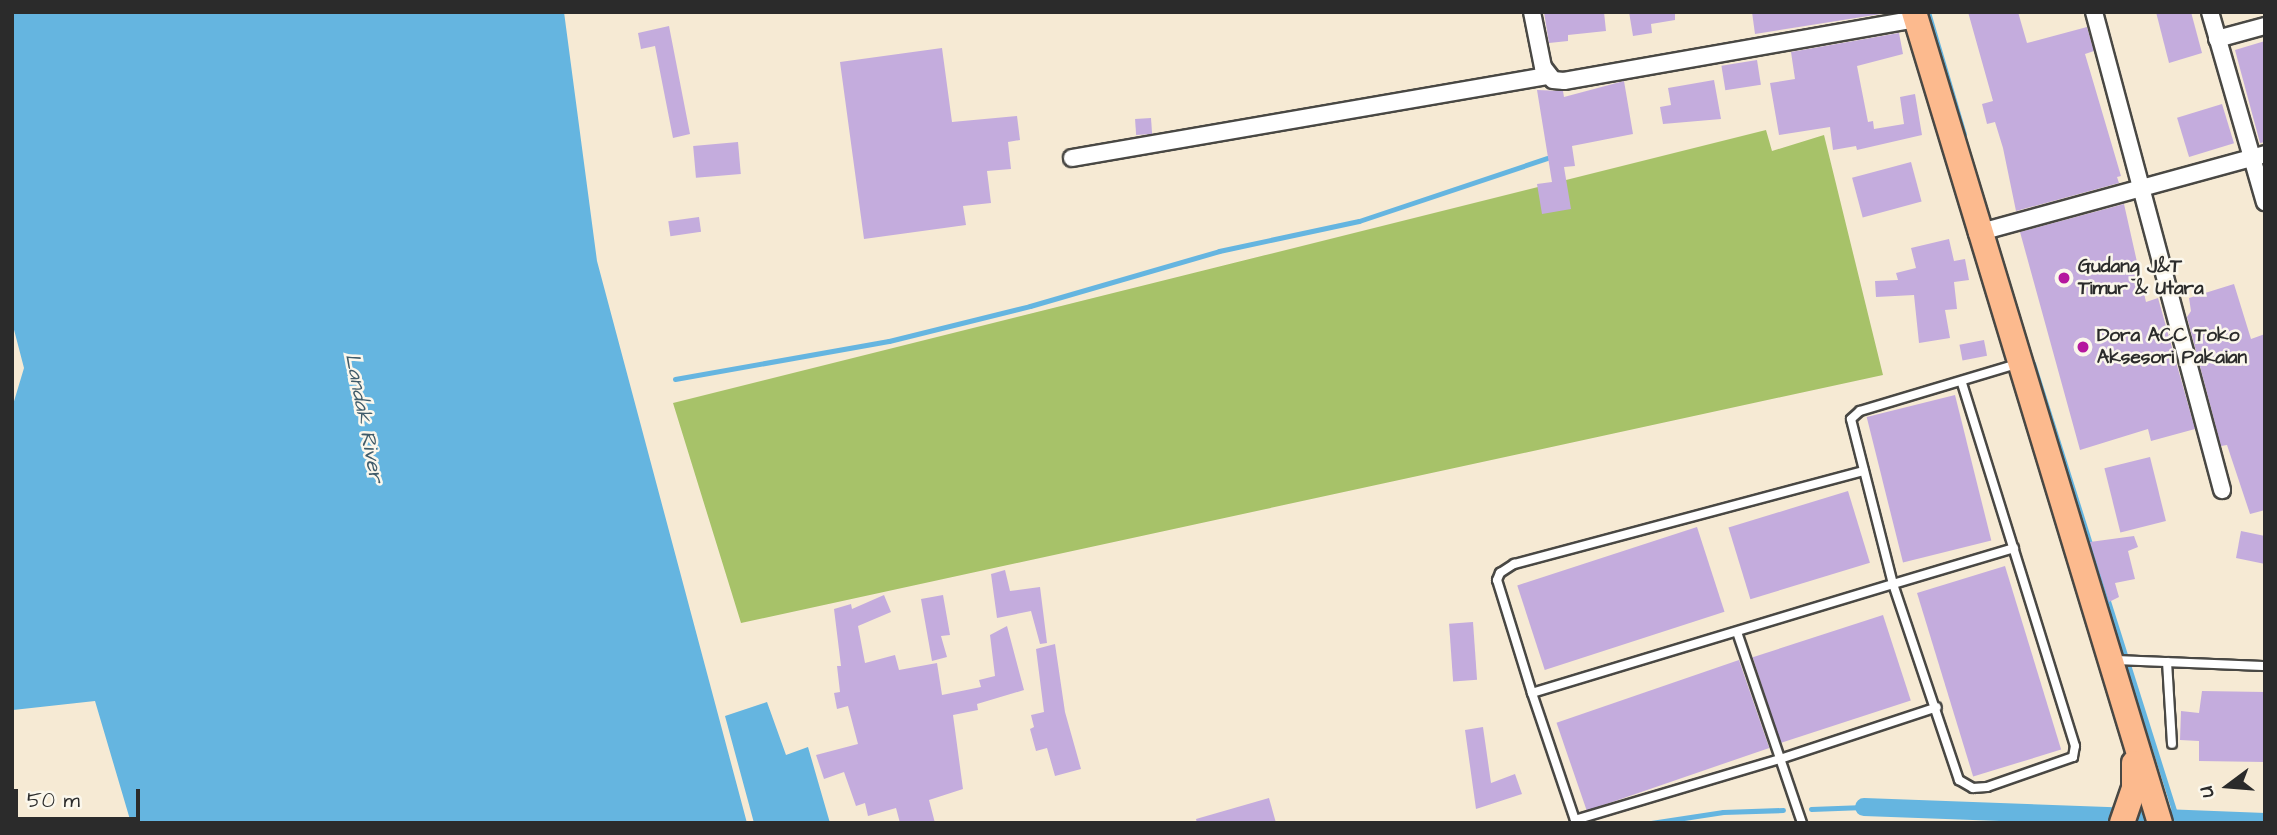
<!DOCTYPE html>
<style>
body{margin:0}
#map{position:relative;width:2277px;height:835px;overflow:hidden;background:#f6ead4;font-family:"Architects Daughter",sans-serif}
div>[style]{position:absolute}
[style*='--x']{left:calc(var(--x)*1px);top:calc(var(--y)*1px);width:calc(var(--w)*1px);rotate:calc(var(--a)*1deg)}
.green>*{inset:0;background:#a7c269}
.water>*{inset:0;background:#65b5e0}
.stream>*{height:5px;margin:-2.5px;padding:0 2.5px;transform-origin:2.5px;border-radius:2.5px;background:#65b5e0}
.canal>*{height:18px;margin:-9px;padding:0 9px;transform-origin:9px;border-radius:9px;background:#65b5e0}
.building>*{inset:0;background:#c4acdd;transform-origin:0 0}
.roads{filter:drop-shadow(2px 0 #494844) drop-shadow(-2px 0 #494844) drop-shadow(0 2px #494844) drop-shadow(0 -2px #494844)}
.service>*{height:8px;margin:-4px;padding:0 4px;transform-origin:4px;border-radius:4px;background:#fff}
.minor>*{height:16px;margin:-8px;padding:0 8px;transform-origin:8px;border-radius:8px;background:#fff}
.primary>*{height:24px;margin:-12px;padding:0 12px;transform-origin:12px;border-radius:12px;background:#fcba8e}
.dots>*{width:19px;height:19px;translate:-50% -50%;box-sizing:border-box;border:4px solid #fbf7ec;border-radius:50%}
span{translate:-50% -50%;white-space:nowrap;text-align:center;line-height:1.15;-webkit-text-stroke:5px #fbf7ec;paint-order:stroke}
.poi-label{font-size:19px;color:#2b2b2b;font-weight:700}
.left{translate:0 -50%;text-align:left}
.water-label{font-size:21px;color:#3f5b6a;font-style:italic}
.frame{position:absolute;inset:0;border:14px solid #2b2b2b;pointer-events:none}
.north{position:absolute;left:2193px;top:751px;width:70px;height:70px;-webkit-text-stroke:5px #fbf7ec;paint-order:stroke;rotate:254deg;font-size:19px;font-weight:700;line-height:28px;text-align:center;color:#2b2b2b}
.north::after{content:'';display:block;margin:auto;width:24px;height:32px;background:#2b2b2b;clip-path:polygon(50% 0,100% 100%,50% 72%,0 100%)}
.scale{position:absolute;left:14px;top:789px;width:126px;height:32px;box-sizing:border-box;border:4px solid #2b2b2b;border-top:0;padding-left:9px;font-size:21px;line-height:24px;white-space:nowrap;color:#2b2b2b;-webkit-text-stroke:5px #fbf7ec;paint-order:stroke}
</style>
<div id="map">
<div class="green">
<i style="clip-path:polygon(1766px 130px,1772px 151px,1824px 135px,1883px 375px,741px 623px,673px 403px)"></i>
</div>
<div class="water">
<i style="clip-path:polygon(12px 12px,564px 12px,597px 261px,747px 823px,131px 823px,95px 701px,13px 710px,12px 408px,24px 368px,12px 322px)"></i>
<i style="clip-path:polygon(767px 702px,786px 755px,808px 747px,830px 823px,754px 823px,725px 716px)"></i>
</div>
<div class="stream">
<i style="--x:1928;--y:12;--w:127;--a:73.6"></i>
<i style="--x:2033;--y:363;--w:478;--a:72.5"></i>
<i style="--x:675;--y:379;--w:217;--a:-10.1"></i>
<i style="--x:889;--y:341;--w:145;--a:-13.9"></i>
<i style="--x:1030;--y:306;--w:197;--a:-16.2"></i>
<i style="--x:1219;--y:251;--w:143;--a:-12.1"></i>
<i style="--x:1359;--y:221;--w:198;--a:-18.5"></i>
<i style="--x:1811;--y:809;--w:53;--a:-2.2"></i>
<i style="--x:1651;--y:823;--w:73;--a:-8.7"></i>
<i style="--x:1723;--y:812;--w:60;--a:-1.9"></i>
</div>
<div class="canal">
<i style="--x:1864;--y:807;--w:250;--a:2.1"></i>
<i style="--x:2137;--y:817;--w:128;--a:2.2"></i>
</div>
<div class="building">
<i style="clip-path:polygon(1544px 12px,1604px 12px,1606px 31px,1568px 35px,1568px 41px,1549px 43px)"></i>
<i style="clip-path:polygon(1629px 12px,1675px 12px,1675px 20px,1651px 24px,1652px 33px,1633px 36px)"></i>
<i style="clip-path:polygon(1752px 12px,1881px 12px,1881px 14px,1755px 34px)"></i>
<i style="clip-path:polygon(1968px 12px,2018px 12px,2027px 43px,2087px 27px,2094px 51px,2085px 54px,2121px 176px,2117px 177px,2119px 183px,2016px 211px,2003px 148px,1995px 122px,1987px 124px,1982px 104px,1993px 101px)"></i>
<i style="clip-path:polygon(2156px 12px,2191px 12px,2202px 53px,2169px 63px)"></i>
<i style="clip-path:polygon(669px 26px,690px 134px,673px 138px,655px 46px,641px 49px,638px 33px)"></i>
<i style="clip-path:polygon(1899px 33px,1903px 54px,1857px 66px,1868px 122px,1873px 121px,1874px 129px,1904px 124px,1900px 97px,1915px 94px,1922px 135px,1857px 150px,1856px 146px,1833px 150px,1830px 127px,1779px 135px,1770px 83px,1795px 79px,1791px 52px)"></i>
<i style="clip-path:polygon(2265px 41px,2265px 142px,2260px 143px,2235px 50px)"></i>
<i style="clip-path:polygon(942px 48px,952px 122px,1017px 116px,1020px 140px,1008px 142px,1011px 169px,987px 171px,991px 203px,963px 206px,966px 225px,864px 239px,840px 62px)"></i>
<i style="left:1757px;top:60px;width:25px;height:36px;rotate:81deg"></i>
<i style="clip-path:polygon(1714px 80px,1721px 119px,1663px 124px,1660px 107px,1671px 105px,1668px 88px)"></i>
<i style="clip-path:polygon(1624px 81px,1633px 134px,1572px 146px,1575px 166px,1564px 167px,1571px 209px,1542px 214px,1537px 184px,1552px 182px,1537px 90px,1563px 91px,1564px 97px)"></i>
<i style="left:2222px;top:104px;width:41px;height:47px;rotate:73deg"></i>
<i style="left:1151px;top:118px;width:16px;height:16px;rotate:86deg"></i>
<i style="left:738px;top:142px;width:32px;height:45px;rotate:85deg"></i>
<i style="left:1911px;top:162px;width:41px;height:61px;rotate:75deg"></i>
<i style="clip-path:polygon(2124px 204px,2146px 302px,2158px 298px,2195px 429px,2151px 441px,2148px 429px,2080px 450px,2020px 232px)"></i>
<i style="left:699px;top:217px;width:15px;height:31px;rotate:82deg"></i>
<i style="clip-path:polygon(1949px 239px,1954px 261px,1965px 259px,1969px 280px,1954px 282px,1957px 309px,1945px 310px,1950px 338px,1919px 343px,1914px 295px,1876px 297px,1875px 281px,1898px 280px,1896px 273px,1916px 268px,1911px 248px)"></i>
<i style="clip-path:polygon(2234px 284px,2251px 339px,2265px 334px,2265px 510px,2250px 514px,2227px 445px,2221px 446px,2187px 317px,2191px 311px,2189px 298px)"></i>
<i style="left:1984px;top:340px;width:16px;height:25px;rotate:79deg"></i>
<i style="left:1955px;top:395px;width:150px;height:91px;rotate:76deg"></i>
<i style="left:2150px;top:457px;width:66px;height:47px;rotate:76deg"></i>
<i style="left:1848px;top:491px;width:75px;height:125px;rotate:73deg"></i>
<i style="left:1697px;top:527px;width:89px;height:189px;rotate:72deg"></i>
<i style="clip-path:polygon(2241px 531px,2265px 536px,2265px 564px,2236px 558px)"></i>
<i style="clip-path:polygon(2134px 536px,2138px 547px,2128px 551px,2135px 579px,2115px 583px,2119px 597px,2109px 602px,2090px 542px)"></i>
<i style="left:2005px;top:566px;width:192px;height:92px;rotate:73deg"></i>
<i style="clip-path:polygon(1005px 570px,1010px 591px,1040px 587px,1047px 643px,1040px 644px,1031px 611px,997px 618px,991px 574px)"></i>
<i style="clip-path:polygon(884px 595px,891px 612px,858px 626px,865px 663px,895px 655px,899px 670px,937px 663px,942px 695px,981px 687px,979px 680px,995px 676px,990px 635px,1007px 626px,1024px 690px,977px 704px,978px 710px,953px 715px,963px 789px,929px 800px,935px 823px,900px 823px,896px 808px,868px 816px,865px 803px,856px 806px,844px 772px,824px 779px,816px 755px,858px 744px,848px 706px,837px 709px,834px 693px,840px 692px,837px 666px,841px 666px,834px 609px,851px 604px,852px 609px)"></i>
<i style="clip-path:polygon(943px 595px,950px 635px,941px 636px,947px 657px,932px 661px,921px 599px)"></i>
<i style="left:1883px;top:615px;width:90px;height:137px;rotate:72deg"></i>
<i style="left:1473px;top:622px;width:58px;height:24px;rotate:86deg"></i>
<i style="clip-path:polygon(1055px 644px,1065px 712px,1081px 769px,1055px 776px,1047px 748px,1036px 751px,1030px 729px,1034px 727px,1031px 715px,1044px 712px,1036px 649px)"></i>
<i style="left:1739px;top:660px;width:93px;height:193px;rotate:71deg"></i>
<i style="clip-path:polygon(2202px 691px,2265px 692px,2265px 762px,2199px 761px,2199px 741px,2180px 740px,2181px 711px,2199px 713px)"></i>
<i style="clip-path:polygon(1483px 727px,1491px 783px,1515px 774px,1522px 794px,1476px 809px,1465px 730px)"></i>
<i style="clip-path:polygon(1269px 798px,1276px 823px,1197px 823px,1196px 819px)"></i>
</div>
<div class="roads">
<div class="service">
<i style="--x:2014;--y:548;--w:126;--a:163.4"></i>
<i style="--x:1893;--y:584;--w:170;--a:-104.3"></i>
<i style="--x:1851;--y:419;--w:12;--a:-42"></i>
<i style="--x:1860;--y:411;--w:164;--a:-16.7"></i>
<i style="--x:1737;--y:632;--w:202;--a:71.2"></i>
<i style="--x:2114;--y:660;--w:151;--a:2.3"></i>
<i style="--x:2167;--y:662;--w:82;--a:86.5"></i>
<i style="--x:1532;--y:693;--w:118;--a:-107.2"></i>
<i style="--x:1497;--y:580;--w:8;--a:-67"></i>
<i style="--x:1500;--y:573;--w:17;--a:-33"></i>
<i style="--x:1514;--y:564;--w:362;--a:-14.9"></i>
<i style="--x:1575;--y:820;--w:214;--a:-16.6"></i>
<i style="--x:1780;--y:759;--w:165;--a:-18.3"></i>
<i style="--x:1576;--y:823;--w:137;--a:-108.7"></i>
<i style="--x:1532;--y:693;--w:377;--a:-16.8"></i>
<i style="--x:1893;--y:584;--w:207;--a:71.4"></i>
<i style="--x:1959;--y:780;--w:16;--a:30"></i>
<i style="--x:1973;--y:788;--w:14;--a:-4"></i>
<i style="--x:1987;--y:787;--w:91;--a:-19.2"></i>
<i style="--x:2073;--y:757;--w:11;--a:-80"></i>
<i style="--x:2075;--y:746;--w:380;--a:-107.3"></i>
</div>
<div class="minor">
<i style="--x:1532;--y:12;--w:56;--a:78.7"></i>
<i style="--x:1543;--y:67;--w:16;--a:52"></i>
<i style="--x:1553;--y:80;--w:11;--a:5"></i>
<i style="--x:1564;--y:81;--w:357;--a:-10"></i>
<i style="--x:2094;--y:12;--w:495;--a:75"></i>
<i style="--x:2210;--y:12;--w:198;--a:73.9"></i>
<i style="--x:2217;--y:39;--w:50;--a:-15.2"></i>
<i style="--x:1072;--y:158;--w:484;--a:-9.8"></i>
<i style="--x:1977;--y:233;--w:299;--a:-15.3"></i>
</div>
<div class="primary">
<i style="--x:1914;--y:12;--w:847;--a:73.13"></i>
<i style="--x:2122;--y:823;--w:36;--a:-71"></i>
<i style="--x:2134;--y:789;--w:26;--a:-90"></i>
</div>
</div>
<div class="dots">
<i style="left:2064px;top:278px;background:#b5179e"></i>
<i style="left:2083px;top:347px;background:#b5179e"></i>
</div>
<div class="poi-label">
<span class="left" style="left:2078px;top:278px">Gudang J&amp;T<br>Timur &amp; Utara</span>
<span class="left" style="left:2097px;top:347px">Dora ACC Toko<br>Aksesori Pakaian</span>
</div>
<div class="water-label">
<span style="left:364px;top:418px;rotate:79deg">Landak River</span>
</div>
<div class="frame"></div>
<div class="north">U</div>
<div class="scale">50 m</div>
</div>
